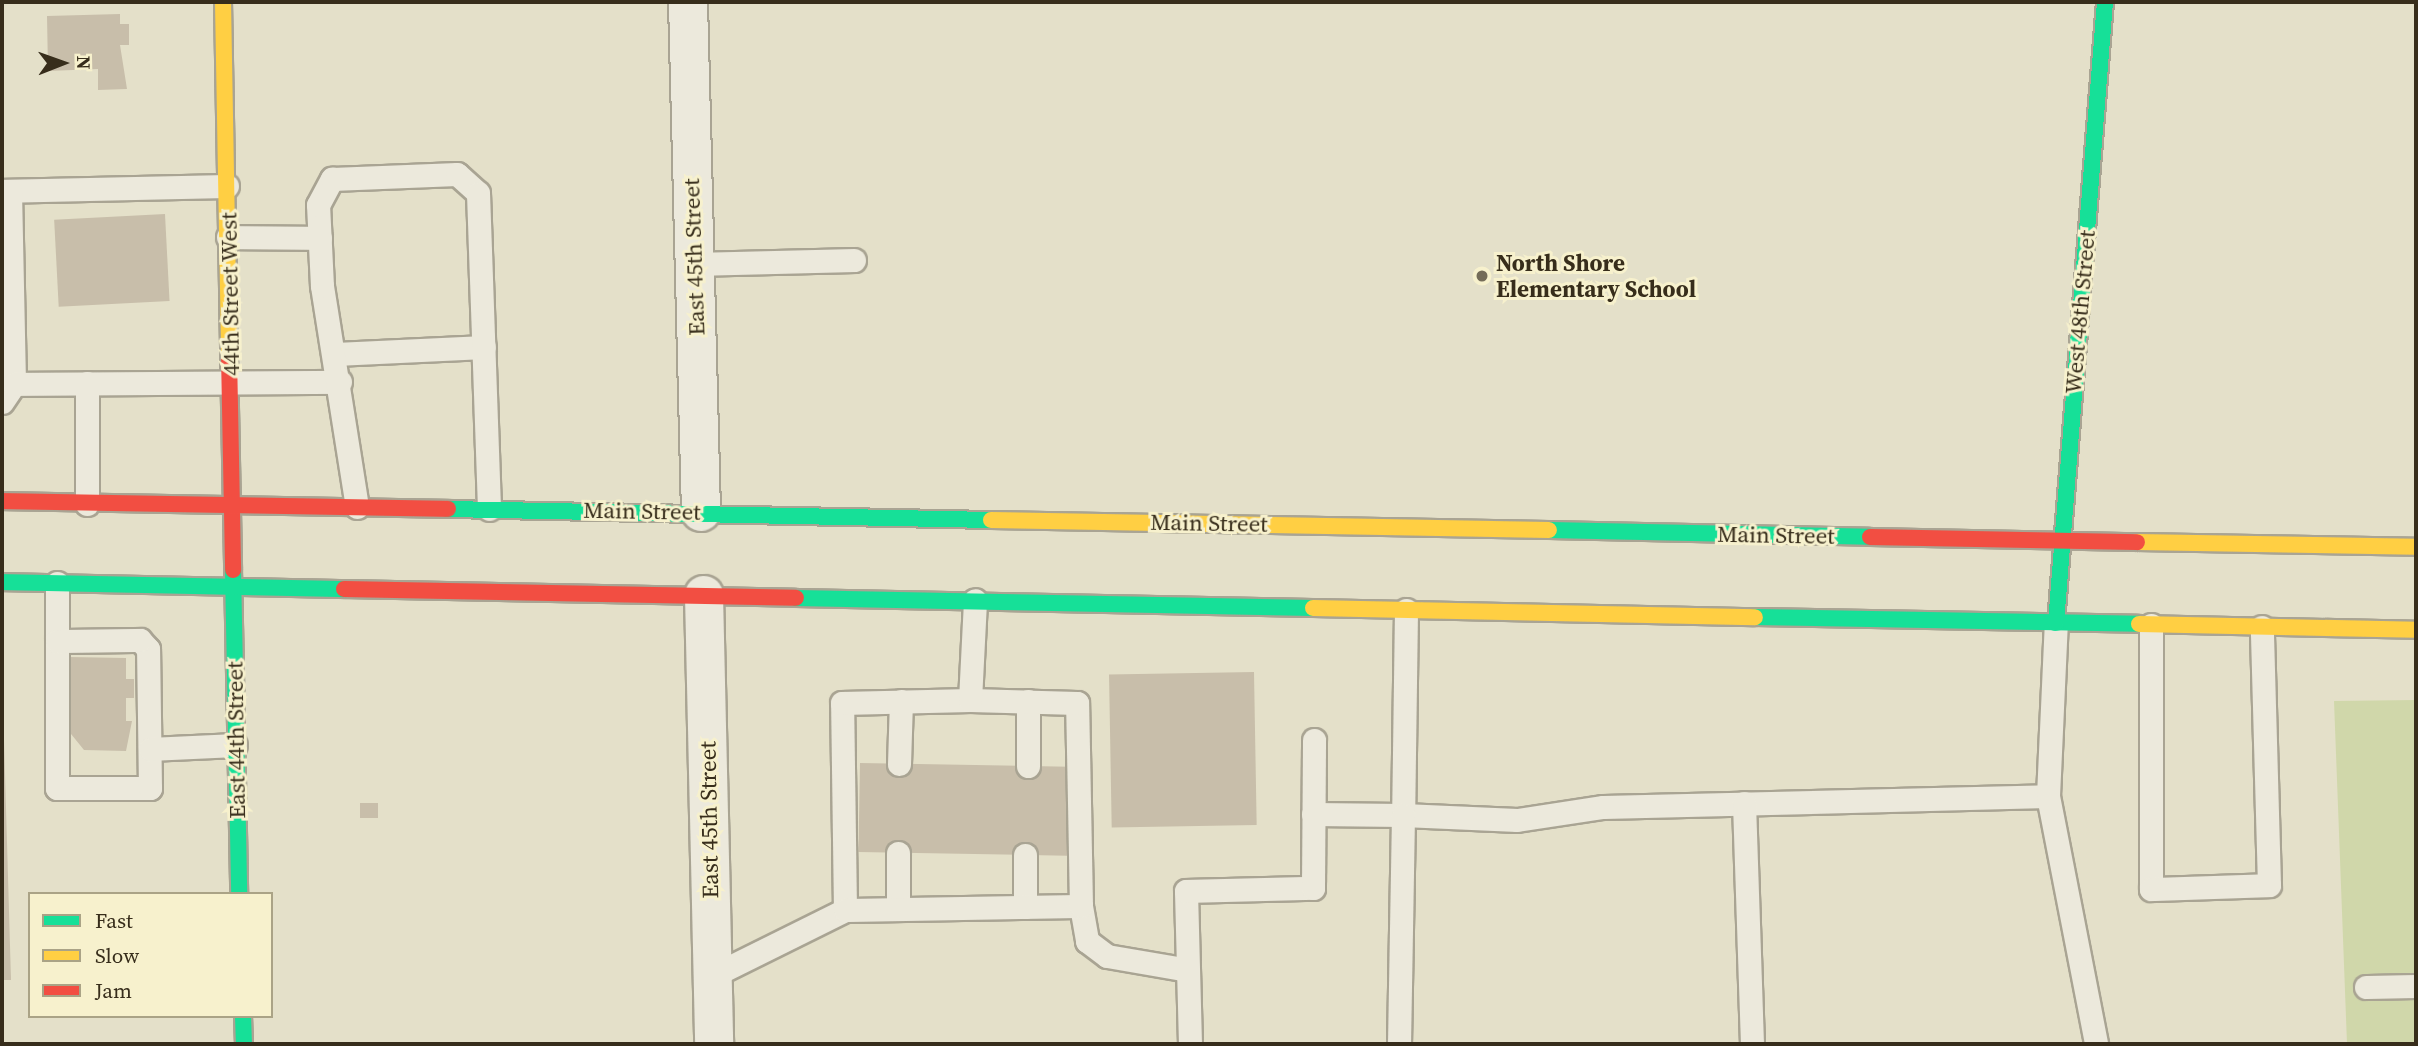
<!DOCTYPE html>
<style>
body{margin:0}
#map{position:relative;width:2418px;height:1046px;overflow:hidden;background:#e4e0c9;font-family:"Source Serif 4",serif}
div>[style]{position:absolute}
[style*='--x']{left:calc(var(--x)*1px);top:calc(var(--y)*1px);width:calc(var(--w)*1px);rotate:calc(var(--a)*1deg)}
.green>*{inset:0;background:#d0d7aa}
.building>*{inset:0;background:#c8beaa;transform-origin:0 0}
.roads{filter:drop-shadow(2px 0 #a9a493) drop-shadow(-2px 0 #a9a493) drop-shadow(0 2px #a9a493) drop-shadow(0 -2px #a9a493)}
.lane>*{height:23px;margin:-11.5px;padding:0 11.5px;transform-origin:11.5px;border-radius:11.5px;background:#ece9dc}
.street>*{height:38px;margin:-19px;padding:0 19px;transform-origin:19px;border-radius:19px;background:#ece9dc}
.fast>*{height:16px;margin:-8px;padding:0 8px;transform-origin:8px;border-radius:8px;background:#16e098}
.slow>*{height:16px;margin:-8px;padding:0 8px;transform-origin:8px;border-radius:8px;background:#ffcf43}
.jam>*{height:16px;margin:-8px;padding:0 8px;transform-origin:8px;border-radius:8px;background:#f24e42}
.dots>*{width:19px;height:19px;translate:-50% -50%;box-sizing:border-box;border:4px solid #f7f1cd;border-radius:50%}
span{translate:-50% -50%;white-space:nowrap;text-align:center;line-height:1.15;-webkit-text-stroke:6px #f7f1cd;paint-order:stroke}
.street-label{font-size:23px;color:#372d1b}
.poi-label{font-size:23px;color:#372d1b;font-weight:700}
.left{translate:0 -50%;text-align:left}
.frame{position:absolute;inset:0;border:4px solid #372d1b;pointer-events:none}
.legend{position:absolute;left:28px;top:892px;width:245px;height:126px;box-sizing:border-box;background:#f7f1cd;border:2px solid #aaa386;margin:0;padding:9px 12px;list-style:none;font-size:21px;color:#372d1b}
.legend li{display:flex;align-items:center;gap:14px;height:35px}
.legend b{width:35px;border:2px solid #aaa386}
.north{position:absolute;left:28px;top:28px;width:70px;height:70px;-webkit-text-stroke:5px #f7f1cd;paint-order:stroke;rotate:89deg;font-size:19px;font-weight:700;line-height:28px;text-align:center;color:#372d1b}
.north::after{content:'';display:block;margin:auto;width:24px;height:32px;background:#372d1b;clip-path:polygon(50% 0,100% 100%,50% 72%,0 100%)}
</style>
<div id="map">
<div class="green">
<i style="clip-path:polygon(2416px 700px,2416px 1044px,2347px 1044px,2334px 701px)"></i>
</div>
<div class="building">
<i style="clip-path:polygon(120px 14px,120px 24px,129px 24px,129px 45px,120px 45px,127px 89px,98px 90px,98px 69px,48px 71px,47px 16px)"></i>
<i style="left:165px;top:214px;width:87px;height:111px;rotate:87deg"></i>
<i style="clip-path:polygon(69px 657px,126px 658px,126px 679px,134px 679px,134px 698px,126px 698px,126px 721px,132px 721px,126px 751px,84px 750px,67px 729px)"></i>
<i style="clip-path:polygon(2px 670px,11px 980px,2px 980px)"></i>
<i style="left:1254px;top:672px;width:153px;height:145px;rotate:89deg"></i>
<i style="left:860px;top:763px;width:209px;height:89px;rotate:1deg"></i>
<i style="left:360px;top:803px;width:18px;height:15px"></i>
</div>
<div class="roads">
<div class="lane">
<i style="--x:2;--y:191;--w:225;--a:-1.3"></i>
<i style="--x:10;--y:191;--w:193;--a:88.8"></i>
<i style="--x:228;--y:237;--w:92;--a:0.6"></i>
<i style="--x:695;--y:264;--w:159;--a:-1.4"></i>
<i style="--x:336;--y:354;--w:148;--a:-2.7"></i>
<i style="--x:87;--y:383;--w:121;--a:90"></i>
<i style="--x:2;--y:402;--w:22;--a:-56"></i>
<i style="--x:14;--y:384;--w:326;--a:-0.4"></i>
<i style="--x:357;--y:507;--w:224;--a:-99"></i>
<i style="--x:322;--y:286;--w:81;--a:-92.8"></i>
<i style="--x:318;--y:205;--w:30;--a:-62"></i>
<i style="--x:332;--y:179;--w:125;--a:-2.3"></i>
<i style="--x:457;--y:174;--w:28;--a:42"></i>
<i style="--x:478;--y:193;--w:316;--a:88"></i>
<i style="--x:57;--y:583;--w:205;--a:90"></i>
<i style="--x:57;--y:788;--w:93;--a:0"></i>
<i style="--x:150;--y:788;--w:139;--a:-90.8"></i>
<i style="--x:148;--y:649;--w:12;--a:-132"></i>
<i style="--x:140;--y:640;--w:83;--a:179.3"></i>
<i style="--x:1406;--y:610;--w:205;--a:90.8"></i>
<i style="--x:1403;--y:815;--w:114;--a:2.5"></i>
<i style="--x:1517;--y:820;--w:87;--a:-8.6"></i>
<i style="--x:1603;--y:807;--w:445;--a:-1.4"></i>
<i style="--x:2048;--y:796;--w:173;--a:-87.4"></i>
<i style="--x:2151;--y:625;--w:264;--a:90"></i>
<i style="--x:2151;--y:889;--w:118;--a:-1.9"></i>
<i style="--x:2269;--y:885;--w:258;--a:-91.6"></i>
<i style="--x:150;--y:749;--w:85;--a:-2.7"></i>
<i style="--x:899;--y:764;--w:63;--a:-88.2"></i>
<i style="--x:1028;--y:766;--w:65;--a:-90"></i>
<i style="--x:2048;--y:796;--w:253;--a:79"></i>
<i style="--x:1744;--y:803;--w:241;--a:88.1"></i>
<i style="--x:1313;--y:814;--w:90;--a:0.6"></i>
<i style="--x:1403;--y:815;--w:229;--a:91"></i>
<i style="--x:1081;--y:906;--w:36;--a:80"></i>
<i style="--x:1087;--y:941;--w:25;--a:37"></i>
<i style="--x:1107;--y:956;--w:82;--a:9.8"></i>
<i style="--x:1025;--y:907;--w:52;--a:-90"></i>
<i style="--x:898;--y:909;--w:56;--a:-90"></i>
<i style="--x:845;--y:910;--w:207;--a:-90.8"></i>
<i style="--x:842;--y:703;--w:128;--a:-1.3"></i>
<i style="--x:712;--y:976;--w:148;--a:-26.4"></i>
<i style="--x:845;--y:910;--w:236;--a:-1"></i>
<i style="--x:1081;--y:906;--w:203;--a:-91.1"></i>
<i style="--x:1077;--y:703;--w:107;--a:-178.4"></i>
<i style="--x:970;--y:700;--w:100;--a:-87.1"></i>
<i style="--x:2366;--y:987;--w:50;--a:-1.1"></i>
<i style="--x:1190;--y:1044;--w:153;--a:-91.5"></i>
<i style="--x:1186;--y:891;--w:127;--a:-1.4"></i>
<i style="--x:1313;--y:888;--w:148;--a:-89.6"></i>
</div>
<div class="street">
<i style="--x:688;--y:2;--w:510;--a:88.54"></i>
<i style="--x:704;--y:595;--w:449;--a:88.7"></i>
</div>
<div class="fast">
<i style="--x:448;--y:509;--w:543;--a:1.16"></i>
<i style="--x:1549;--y:530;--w:321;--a:1.2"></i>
<i style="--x:233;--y:570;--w:324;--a:88.9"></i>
<i style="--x:2;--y:582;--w:342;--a:1.2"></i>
<i style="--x:796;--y:598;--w:517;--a:1.11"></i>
<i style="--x:1755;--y:617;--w:384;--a:1"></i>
<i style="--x:2056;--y:623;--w:623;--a:-85.49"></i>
<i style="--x:243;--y:1016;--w:28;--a:88"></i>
</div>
<div class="slow">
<i style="--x:223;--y:2;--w:353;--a:89"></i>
<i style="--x:991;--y:520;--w:558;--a:1.03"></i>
<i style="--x:2137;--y:542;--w:279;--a:1"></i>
<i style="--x:1313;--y:608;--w:442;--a:1.2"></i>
<i style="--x:2139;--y:624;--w:277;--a:1.2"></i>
</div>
<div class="jam">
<i style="--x:229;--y:355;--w:215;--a:88.9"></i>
<i style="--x:2;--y:501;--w:446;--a:1"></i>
<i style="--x:1870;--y:537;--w:267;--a:1.1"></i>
<i style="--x:344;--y:589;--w:452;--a:1.1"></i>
</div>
</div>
<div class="dots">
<i style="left:1482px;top:276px;background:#746c58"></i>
</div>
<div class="street-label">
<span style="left:694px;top:257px;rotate:-92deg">East 45th Street</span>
<span style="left:230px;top:294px;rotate:-91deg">44th Street West</span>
<span style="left:2080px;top:312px;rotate:-85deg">West 48th Street</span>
<span style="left:642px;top:511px;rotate:1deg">Main Street</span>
<span style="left:1209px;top:523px;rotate:1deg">Main Street</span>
<span style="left:1776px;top:535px;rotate:1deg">Main Street</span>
<span style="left:236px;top:740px;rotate:-91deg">East 44th Street</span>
<span style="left:709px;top:820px;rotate:-91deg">East 45th Street</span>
</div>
<div class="poi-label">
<span class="left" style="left:1496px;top:276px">North Shore<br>Elementary School</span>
</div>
<div class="frame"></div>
<ul class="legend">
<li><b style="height:9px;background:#16e098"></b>Fast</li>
<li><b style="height:9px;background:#ffcf43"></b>Slow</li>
<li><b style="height:9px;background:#f24e42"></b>Jam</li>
</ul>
<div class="north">N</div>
</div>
